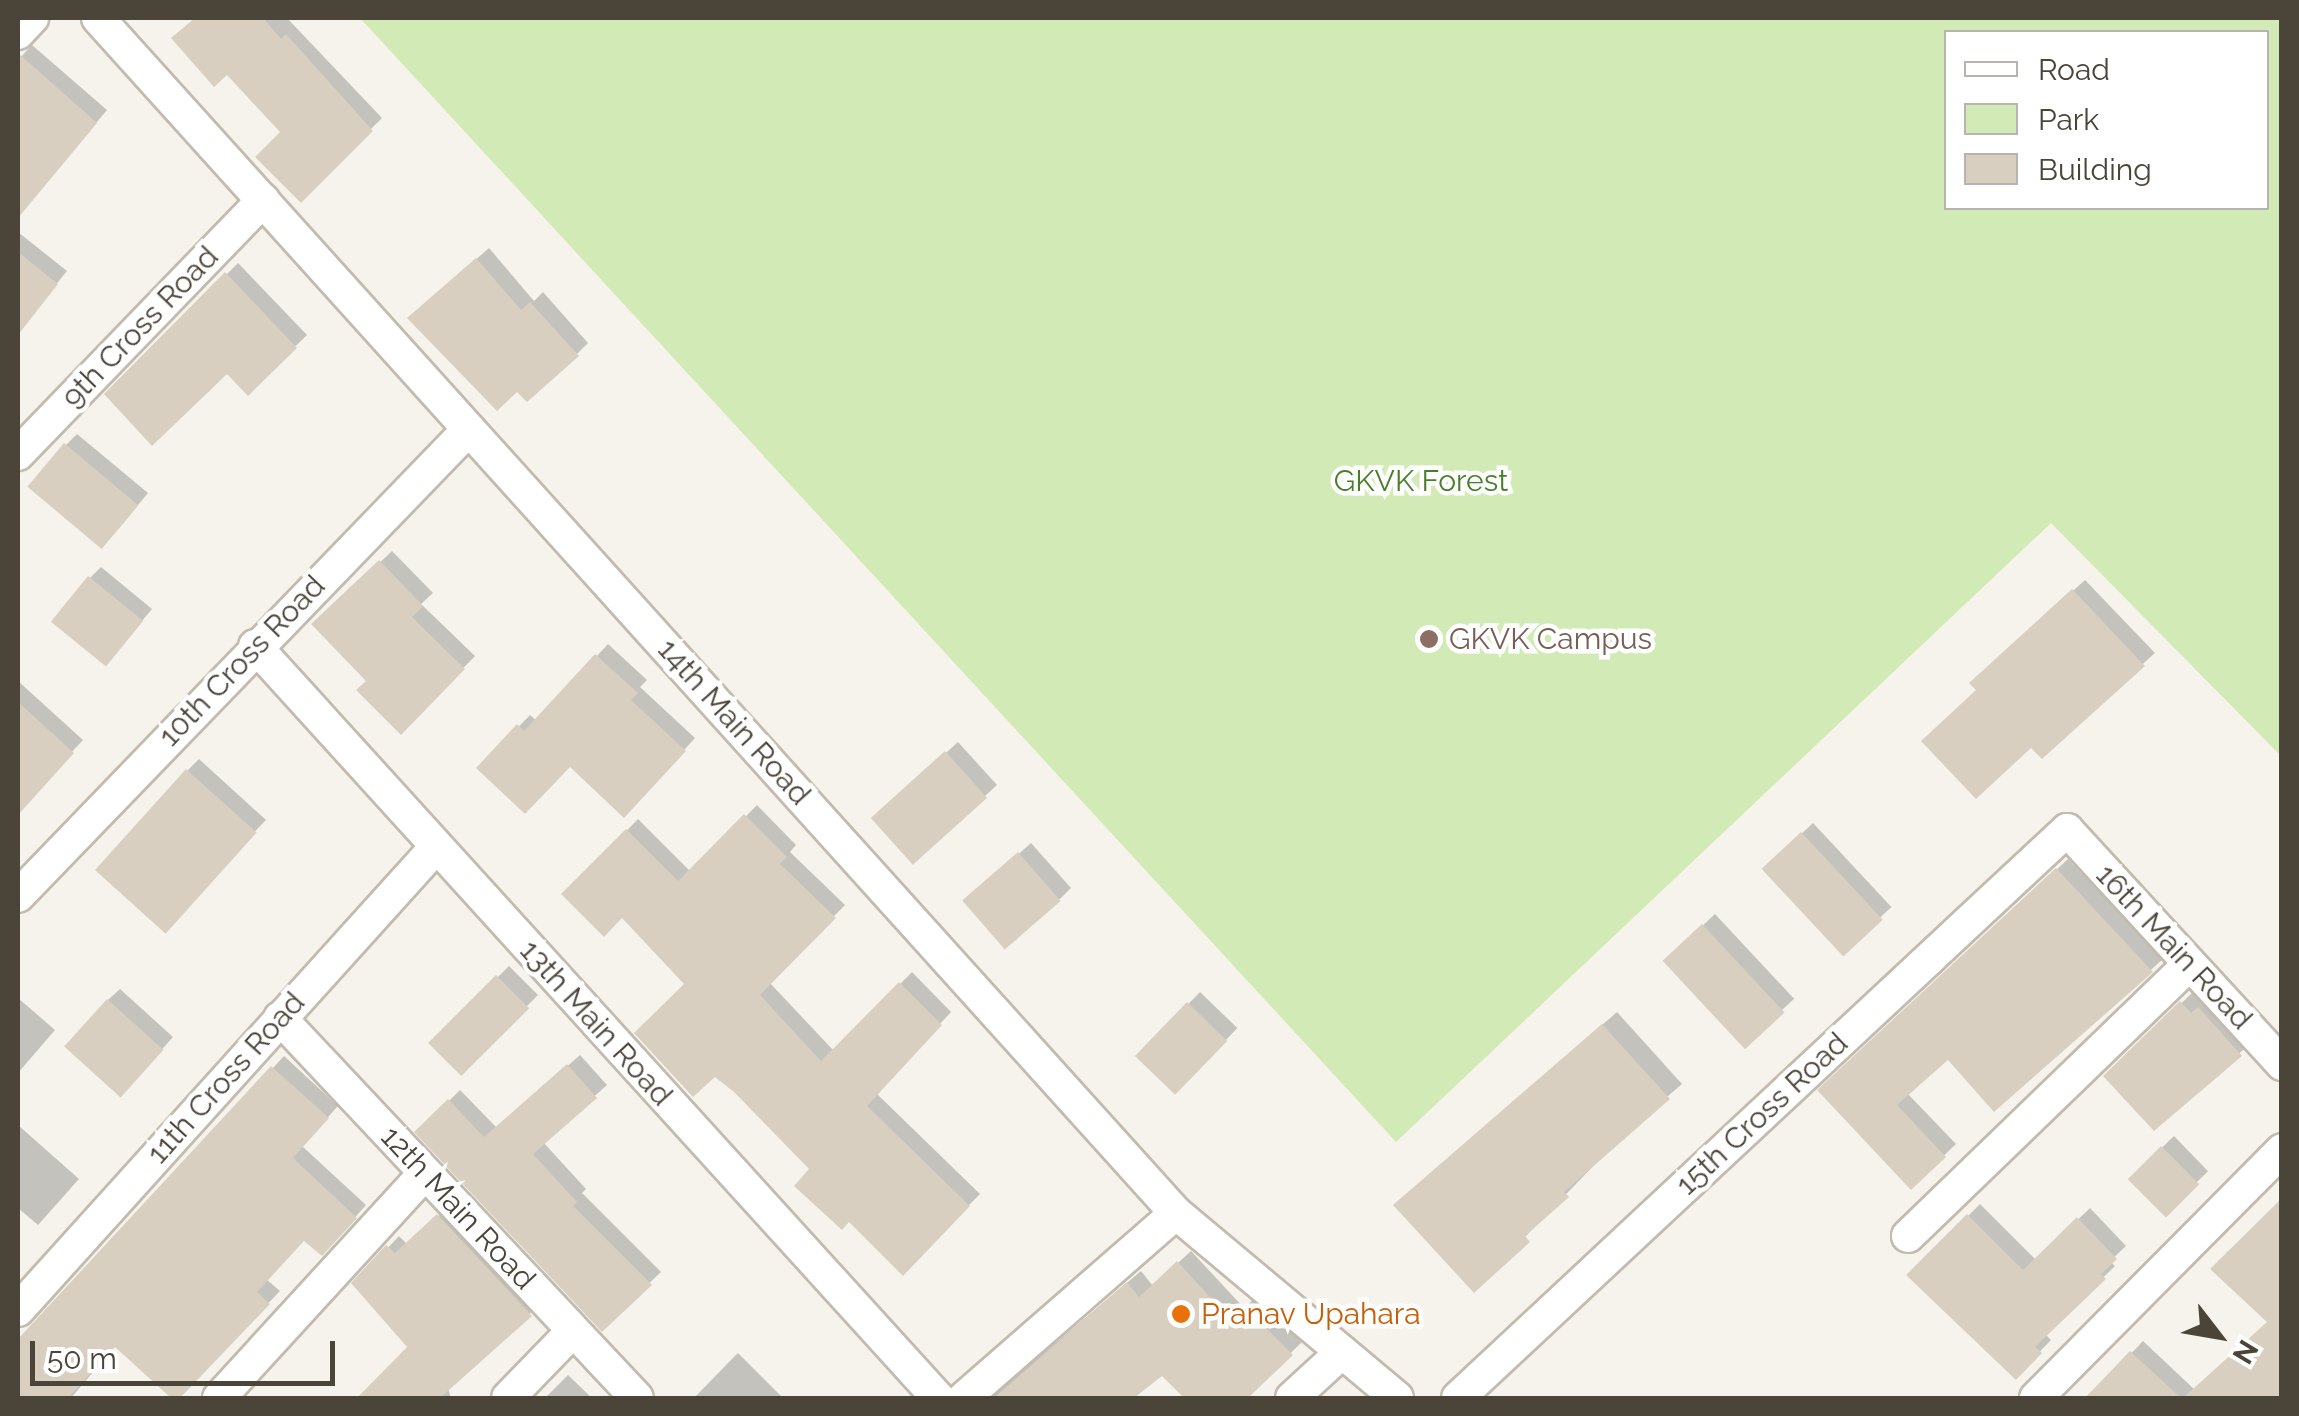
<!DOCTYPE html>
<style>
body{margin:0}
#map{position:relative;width:2299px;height:1416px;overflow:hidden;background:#f6f3ec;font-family:Raleway,sans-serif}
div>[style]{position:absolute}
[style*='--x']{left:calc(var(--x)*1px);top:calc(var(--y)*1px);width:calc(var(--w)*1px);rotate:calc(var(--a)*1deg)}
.green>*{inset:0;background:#d2eab5}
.shadow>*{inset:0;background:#0003;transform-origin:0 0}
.building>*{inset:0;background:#d8cfc1;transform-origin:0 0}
.roads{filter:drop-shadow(2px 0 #c2bbae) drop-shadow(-2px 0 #c2bbae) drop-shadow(0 2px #c2bbae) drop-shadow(0 -2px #c2bbae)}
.street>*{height:32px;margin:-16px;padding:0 16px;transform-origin:16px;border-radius:16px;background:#fff}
.dots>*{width:28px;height:28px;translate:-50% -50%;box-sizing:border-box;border:5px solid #fff;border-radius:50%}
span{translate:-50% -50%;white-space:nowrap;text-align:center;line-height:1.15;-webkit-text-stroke:9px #fff;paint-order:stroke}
.street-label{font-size:30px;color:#4b4439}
.park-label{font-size:30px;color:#4a7f2a}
.education-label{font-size:30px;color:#785e54}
.left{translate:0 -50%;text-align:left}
.food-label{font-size:30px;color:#c56008}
.frame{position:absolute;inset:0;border:20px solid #4b4439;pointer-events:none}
.legend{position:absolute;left:1944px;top:30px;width:325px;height:180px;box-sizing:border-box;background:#fff;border:2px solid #b7b4b0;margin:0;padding:12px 18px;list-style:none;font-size:30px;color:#4b4439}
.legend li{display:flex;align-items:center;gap:20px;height:50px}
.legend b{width:50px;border:2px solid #b7b4b0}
.north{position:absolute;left:2169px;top:1286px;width:100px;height:100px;-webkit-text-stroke:8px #fff;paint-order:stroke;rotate:121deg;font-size:28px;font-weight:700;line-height:40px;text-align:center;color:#4b4439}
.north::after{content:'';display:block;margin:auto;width:35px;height:45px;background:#4b4439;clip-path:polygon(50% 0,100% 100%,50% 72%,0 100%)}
.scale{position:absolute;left:30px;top:1341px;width:305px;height:45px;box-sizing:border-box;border:5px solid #4b4439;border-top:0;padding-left:12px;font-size:30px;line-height:35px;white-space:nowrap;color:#4b4439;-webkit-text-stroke:8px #fff;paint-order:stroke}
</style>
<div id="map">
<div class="green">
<i style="clip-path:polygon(evenodd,360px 18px,2281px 18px,2281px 756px,2051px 523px,1396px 1142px,360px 18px,1946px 32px,2266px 32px,2266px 208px,1946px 208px,1946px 32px)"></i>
</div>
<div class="shadow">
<i style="clip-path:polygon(197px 18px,287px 18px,382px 118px,301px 199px,283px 132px,228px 72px,175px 39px)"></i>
<i style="clip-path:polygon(32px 45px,107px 110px,18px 215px,18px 60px)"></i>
<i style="clip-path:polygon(18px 232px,67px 271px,35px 310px,18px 296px)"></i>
<i style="clip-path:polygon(489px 248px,534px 301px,543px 292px,588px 343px,577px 354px,422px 307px)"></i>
<i style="clip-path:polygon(238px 263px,307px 335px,248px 392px,227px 371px,107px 394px)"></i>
<i style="clip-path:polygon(77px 434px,148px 493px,113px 535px,66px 445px)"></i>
<i style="clip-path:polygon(392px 551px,433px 593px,421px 604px,475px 656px,401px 732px,369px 681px,315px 624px)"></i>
<i style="clip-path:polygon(101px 567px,152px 609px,116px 652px,90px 578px)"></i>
<i style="clip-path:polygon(2085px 580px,2155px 653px,2042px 755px,1979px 690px,1984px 671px)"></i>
<i style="clip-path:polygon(608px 644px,647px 680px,640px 687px,695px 738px,636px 803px,570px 764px,479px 768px,530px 715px,537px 721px)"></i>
<i style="clip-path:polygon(18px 681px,83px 740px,18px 810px)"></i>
<i style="clip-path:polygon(958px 742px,997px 785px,913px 861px,886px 807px)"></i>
<i style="clip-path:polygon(199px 759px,266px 820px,162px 928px,188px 770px)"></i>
<i style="clip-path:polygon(757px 805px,796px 845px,790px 852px,845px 905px,769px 982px,834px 1051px,912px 972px,951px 1012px,876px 1093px,980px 1194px,903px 1272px,849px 1219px,688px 983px,623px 914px,565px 894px,638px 819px,691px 872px)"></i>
<i style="left:1813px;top:823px;width:115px;height:66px;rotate:47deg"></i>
<i style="clip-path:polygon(1031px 843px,1071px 888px,1060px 899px,978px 890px)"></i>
<i style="clip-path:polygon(2068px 859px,2163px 959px,1995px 1109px,1948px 1056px,1907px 1093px,1956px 1144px,1911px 1187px,1832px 1079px)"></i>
<i style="left:1715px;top:914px;width:116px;height:68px;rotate:47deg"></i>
<i style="left:509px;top:966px;width:41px;height:109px;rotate:45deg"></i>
<i style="clip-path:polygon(120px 989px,173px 1037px,132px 1083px,108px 1000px)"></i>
<i style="left:1200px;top:992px;width:52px;height:88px;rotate:44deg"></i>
<i style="clip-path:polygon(2193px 992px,2204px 1004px,2211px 998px,2251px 1043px,2155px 1127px,2107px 1076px)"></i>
<i style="clip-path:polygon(18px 998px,55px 1030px,18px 1073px)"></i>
<i style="clip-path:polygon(1617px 1012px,1682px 1084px,1625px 1133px,1474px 1290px,1410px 1192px)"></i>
<i style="clip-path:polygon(580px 1055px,607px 1085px,543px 1142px,586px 1189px,582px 1193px,661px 1272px,602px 1328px,418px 1132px,460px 1090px,497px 1128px)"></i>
<i style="clip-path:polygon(284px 1056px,338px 1106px,302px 1146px,366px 1205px,333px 1242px,305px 1238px,266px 1279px,280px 1291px,177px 1398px,116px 1345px,71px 1398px,18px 1398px,18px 1345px)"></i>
<i style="clip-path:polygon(18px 1125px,79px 1179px,38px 1225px,18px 1208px)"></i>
<i style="left:2174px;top:1136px;width:49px;height:62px;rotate:46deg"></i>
<i style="clip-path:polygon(1980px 1204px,2036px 1260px,2090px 1208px,2126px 1246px,2110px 1261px,2115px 1266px,2045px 1334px,2051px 1340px,2015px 1377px,1910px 1275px)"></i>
<i style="clip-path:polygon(2282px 1204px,2282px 1394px,2117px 1398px,2102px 1384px,2143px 1341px,2195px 1390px,2270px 1322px)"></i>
<i style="clip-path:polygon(449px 1206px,541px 1303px,448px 1388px,451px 1398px,360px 1398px,410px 1347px,354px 1284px,399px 1236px,408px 1245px)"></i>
<i style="clip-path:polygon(1191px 1251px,1244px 1308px,1258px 1295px,1303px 1341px,1245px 1398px,1188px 1398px,1162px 1372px,1130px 1398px,990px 1398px,1141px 1271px,1153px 1286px)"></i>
<i style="clip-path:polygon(738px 1353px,783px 1398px,694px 1398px,727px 1364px)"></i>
<i style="clip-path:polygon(568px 1375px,592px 1398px,545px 1398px)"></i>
</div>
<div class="building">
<i style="clip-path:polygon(195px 18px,263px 18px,281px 39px,286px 34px,373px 131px,301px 203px,255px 157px,280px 132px,227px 75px,214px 87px,171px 38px)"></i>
<i style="clip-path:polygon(18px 53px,97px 123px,18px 218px)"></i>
<i style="clip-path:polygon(18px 252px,58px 284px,18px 335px)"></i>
<i style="clip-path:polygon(476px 258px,521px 310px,530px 302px,579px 356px,527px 402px,517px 392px,497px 411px,407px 318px)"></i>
<i style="clip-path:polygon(225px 272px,297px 348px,248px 396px,227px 374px,152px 446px,104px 394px)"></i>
<i style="left:64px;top:443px;width:97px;height:57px;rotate:40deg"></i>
<i style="clip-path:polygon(379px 560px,423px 606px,412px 617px,465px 669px,401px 735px,356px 690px,366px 681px,311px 624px)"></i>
<i style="left:88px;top:576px;width:71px;height:59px;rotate:39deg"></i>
<i style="clip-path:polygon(2072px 589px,2145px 666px,2042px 759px,2031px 748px,1976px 799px,1921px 741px,1976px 690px,1969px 683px)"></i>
<i style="clip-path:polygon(595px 654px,638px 693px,631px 700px,686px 751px,624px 818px,570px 767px,525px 814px,476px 768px,517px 724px,524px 731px)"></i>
<i style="clip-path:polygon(18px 702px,74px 753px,18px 815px)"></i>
<i style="left:945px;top:751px;width:63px;height:100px;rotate:48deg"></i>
<i style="left:186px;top:769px;width:95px;height:136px;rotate:42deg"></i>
<i style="clip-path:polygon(744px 814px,787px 857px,780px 864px,836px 918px,760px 995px,821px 1061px,899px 982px,942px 1025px,867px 1106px,970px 1206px,903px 1276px,849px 1222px,842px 1230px,794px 1186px,809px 1169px,734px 1092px,715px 1077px,693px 1097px,634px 1033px,684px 984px,622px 918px,604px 937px,561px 894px,626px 829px,678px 881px)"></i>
<i style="left:1801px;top:832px;width:120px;height:54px;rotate:47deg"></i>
<i style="left:1018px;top:852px;width:65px;height:74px;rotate:49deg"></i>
<i style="clip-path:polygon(2056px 868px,2153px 972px,1994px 1112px,1948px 1060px,1897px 1105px,1946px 1157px,1911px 1190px,1817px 1090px)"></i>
<i style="left:1702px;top:924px;width:121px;height:54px;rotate:47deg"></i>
<i style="left:496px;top:975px;width:47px;height:96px;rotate:45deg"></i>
<i style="left:107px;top:999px;width:76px;height:64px;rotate:42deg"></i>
<i style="clip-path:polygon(2180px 1001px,2191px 1013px,2198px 1007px,2242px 1056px,2154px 1131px,2103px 1076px)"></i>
<i style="left:1187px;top:1002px;width:56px;height:75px;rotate:44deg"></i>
<i style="clip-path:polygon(1602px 1024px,1670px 1099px,1564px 1192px,1569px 1197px,1525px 1236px,1530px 1242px,1474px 1293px,1393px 1205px)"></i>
<i style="clip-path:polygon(567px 1064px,597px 1098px,533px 1154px,577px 1202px,573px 1206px,652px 1285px,602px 1332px,414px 1132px,448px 1099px,484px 1137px)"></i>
<i style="clip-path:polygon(271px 1066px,329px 1118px,293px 1158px,357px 1218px,322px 1256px,304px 1241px,257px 1292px,270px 1304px,180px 1398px,171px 1398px,115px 1347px,68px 1398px,18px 1398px,18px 1339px)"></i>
<i style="left:2161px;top:1146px;width:54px;height:47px;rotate:45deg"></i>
<i style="clip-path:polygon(2282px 1198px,2282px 1398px,2183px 1398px,2267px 1322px,2210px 1269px)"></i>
<i style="clip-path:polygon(437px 1214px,532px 1316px,440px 1398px,357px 1398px,407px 1347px,351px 1283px,386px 1245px,395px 1253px)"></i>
<i style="clip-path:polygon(1967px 1214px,2023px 1270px,2077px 1217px,2117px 1259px,2101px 1274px,2106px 1279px,2035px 1347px,2042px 1353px,2016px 1380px,1906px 1275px)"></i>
<i style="clip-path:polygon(1177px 1261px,1230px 1319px,1244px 1306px,1293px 1355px,1248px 1398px,1184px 1398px,1162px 1376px,1134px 1398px,994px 1398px,1127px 1282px,1139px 1297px)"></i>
<i style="clip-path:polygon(2130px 1351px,2181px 1398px,2085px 1398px)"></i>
</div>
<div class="roads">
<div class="street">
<i style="--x:98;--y:18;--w:1609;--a:47.95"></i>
<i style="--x:1176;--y:1213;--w:288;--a:39.9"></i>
<i style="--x:18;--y:33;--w:21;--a:-47"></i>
<i style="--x:18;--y:454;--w:353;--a:-46"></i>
<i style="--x:255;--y:646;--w:1016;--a:47.75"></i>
<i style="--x:18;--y:896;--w:649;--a:-46"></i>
<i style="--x:280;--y:1018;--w:521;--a:46.79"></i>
<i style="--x:1908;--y:1236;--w:390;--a:-44"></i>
<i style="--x:18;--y:1310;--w:624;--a:-47.92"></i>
<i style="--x:219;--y:1398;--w:305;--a:-47.5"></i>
<i style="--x:508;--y:1398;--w:93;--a:-45.9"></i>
<i style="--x:964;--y:1398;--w:281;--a:-41.1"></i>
<i style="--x:1292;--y:1398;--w:68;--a:-42.6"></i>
<i style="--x:1458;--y:1398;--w:833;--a:-43"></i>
<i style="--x:2067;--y:830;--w:318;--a:47.4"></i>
<i style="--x:2036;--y:1398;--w:349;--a:-45.2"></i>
</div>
</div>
<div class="dots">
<i style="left:1429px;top:639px;background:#8d6e63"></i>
<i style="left:1181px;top:1314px;background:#e8710a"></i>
</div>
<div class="street-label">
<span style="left:140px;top:327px;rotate:-46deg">9th Cross Road</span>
<span style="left:242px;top:661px;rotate:-46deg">10th Cross Road</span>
<span style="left:734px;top:722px;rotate:48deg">14th Main Road</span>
<span style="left:2174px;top:947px;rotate:47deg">16th Main Road</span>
<span style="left:596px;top:1023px;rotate:48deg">13th Main Road</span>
<span style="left:226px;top:1078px;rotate:-48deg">11th Cross Road</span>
<span style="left:1762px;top:1114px;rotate:-43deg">15th Cross Road</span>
<span style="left:458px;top:1208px;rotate:47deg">12th Main Road</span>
</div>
<div class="park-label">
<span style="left:1421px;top:481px">GKVK Forest</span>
</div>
<div class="education-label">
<span class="left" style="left:1449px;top:639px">GKVK Campus</span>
</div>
<div class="food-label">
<span class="left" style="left:1201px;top:1314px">Pranav Upahara</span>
</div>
<div class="frame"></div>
<ul class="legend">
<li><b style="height:12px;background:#fff"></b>Road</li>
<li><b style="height:28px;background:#d2eab5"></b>Park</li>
<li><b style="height:28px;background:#d8cfc1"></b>Building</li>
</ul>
<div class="north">N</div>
<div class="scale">50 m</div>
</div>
